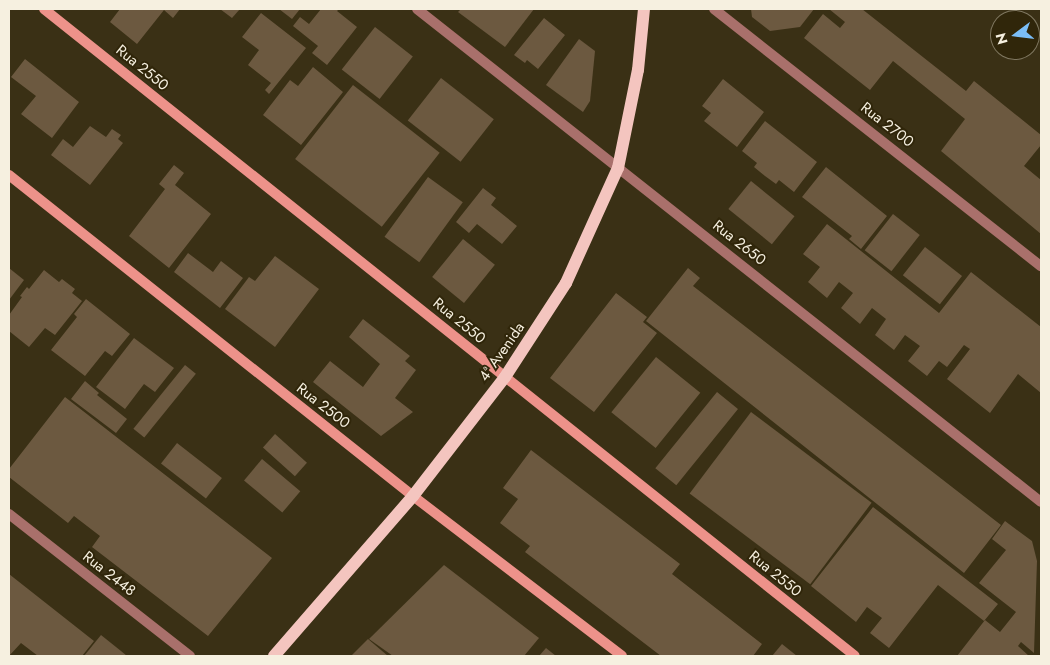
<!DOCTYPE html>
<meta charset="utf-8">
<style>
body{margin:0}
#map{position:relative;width:1050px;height:665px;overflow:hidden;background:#3a3015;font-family:Jost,sans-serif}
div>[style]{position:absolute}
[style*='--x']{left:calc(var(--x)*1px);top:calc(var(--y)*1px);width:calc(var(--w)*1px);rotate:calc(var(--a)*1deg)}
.building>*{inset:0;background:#6c5940;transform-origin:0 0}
.street>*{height:10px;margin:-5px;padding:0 5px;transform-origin:5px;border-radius:5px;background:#a9706b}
.secondary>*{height:10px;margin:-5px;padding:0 5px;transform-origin:5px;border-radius:5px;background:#ed928a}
.primary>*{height:12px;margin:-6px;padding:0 6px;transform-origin:6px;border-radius:6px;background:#f4c5bf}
span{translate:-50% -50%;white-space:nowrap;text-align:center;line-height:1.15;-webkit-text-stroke:4px #30260a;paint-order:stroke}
.street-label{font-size:15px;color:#f6f0e0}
.frame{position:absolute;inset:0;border:10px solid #f6f0e0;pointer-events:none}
.north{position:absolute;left:990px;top:10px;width:50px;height:50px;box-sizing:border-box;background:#30260a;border:1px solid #7f7760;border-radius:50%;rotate:255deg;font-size:14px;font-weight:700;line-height:20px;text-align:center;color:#f6f0e0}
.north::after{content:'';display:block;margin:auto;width:18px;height:22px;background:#7bbef8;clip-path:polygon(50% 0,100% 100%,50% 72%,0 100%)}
</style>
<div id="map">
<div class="building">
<i style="clip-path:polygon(120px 9px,180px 9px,173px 18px,164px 10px,137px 44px,110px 22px)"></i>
<i style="clip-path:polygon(220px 9px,240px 9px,232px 18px)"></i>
<i style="clip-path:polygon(279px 9px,300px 9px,292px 19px)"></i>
<i style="clip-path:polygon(321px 9px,339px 9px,337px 11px,357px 27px,327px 65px,312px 53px,318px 46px,293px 26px,300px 17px,309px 24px)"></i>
<i style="clip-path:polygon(461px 9px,534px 9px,505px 47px,458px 12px)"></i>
<i style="clip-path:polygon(751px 9px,814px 9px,800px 27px,770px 31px,752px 17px)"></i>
<i style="clip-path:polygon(829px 9px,862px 9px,966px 91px,974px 81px,1041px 135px,1041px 145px,1024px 166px,1041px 180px,1041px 234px,941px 151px,965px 119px,893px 61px,870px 90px,804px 38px,823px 14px,840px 28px,845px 22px)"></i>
<i style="clip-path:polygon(261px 13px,306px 48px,269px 94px,265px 90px,271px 83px,248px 65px,259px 50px,242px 37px)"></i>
<i style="clip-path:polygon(544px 18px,565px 35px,538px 69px,527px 60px,525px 63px,514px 55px)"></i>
<i style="left:375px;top:27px;width:48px;height:54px;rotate:38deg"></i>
<i style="clip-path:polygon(579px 39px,595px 51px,590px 101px,583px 112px,546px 85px)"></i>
<i style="clip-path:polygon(25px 59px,79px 102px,52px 138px,21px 114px,36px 96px,11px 77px)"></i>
<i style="clip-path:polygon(313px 67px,343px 92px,301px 145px,263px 115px,290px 80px,298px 86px)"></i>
<i style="left:441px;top:78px;width:67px;height:54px;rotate:38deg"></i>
<i style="clip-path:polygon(723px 79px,764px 112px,737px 147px,704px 121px,711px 113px,702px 106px)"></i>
<i style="left:353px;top:85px;width:110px;height:94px;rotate:38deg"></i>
<i style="clip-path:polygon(765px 121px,817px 162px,794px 192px,779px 180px,776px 184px,765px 176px,754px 167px,757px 163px,742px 151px)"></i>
<i style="clip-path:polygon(90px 126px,106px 137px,112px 129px,121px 135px,118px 139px,123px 143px,90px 185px,51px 155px,63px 139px,73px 147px)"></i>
<i style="clip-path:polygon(174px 165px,184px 173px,175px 185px,211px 214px,169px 268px,129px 236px,165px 189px,159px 184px)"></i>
<i style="clip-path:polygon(826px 167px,887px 216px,861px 249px,849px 239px,852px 236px,802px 197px)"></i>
<i style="left:428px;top:177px;width:43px;height:74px;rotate:36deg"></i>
<i style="left:751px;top:181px;width:56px;height:36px;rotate:39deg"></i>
<i style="clip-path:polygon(483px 188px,496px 198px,491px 205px,517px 226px,502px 244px,477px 224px,469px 233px,456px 222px)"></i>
<i style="left:893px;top:214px;width:34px;height:46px;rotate:38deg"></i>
<i style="clip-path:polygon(827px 224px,939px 313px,971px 272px,1041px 327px,1041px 393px,1018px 374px,990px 413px,947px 379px,970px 349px,964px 345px,947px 367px,939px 361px,927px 376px,908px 361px,920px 346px,905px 335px,894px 350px,875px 335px,886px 319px,872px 308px,860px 324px,841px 308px,853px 293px,839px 282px,827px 298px,808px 282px,820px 267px,803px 254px)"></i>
<i style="left:463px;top:239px;width:41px;height:49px;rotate:39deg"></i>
<i style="left:925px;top:247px;width:47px;height:36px;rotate:38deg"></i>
<i style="clip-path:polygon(188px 253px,213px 272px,221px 261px,243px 278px,220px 308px,174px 272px)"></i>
<i style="clip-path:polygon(275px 256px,319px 289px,275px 347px,225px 309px,249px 277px,255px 281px)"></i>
<i style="clip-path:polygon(9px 268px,24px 280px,9px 300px)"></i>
<i style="clip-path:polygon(688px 268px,700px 278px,693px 286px,1001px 525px,964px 573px,646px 321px)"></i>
<i style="clip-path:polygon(44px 270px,59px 282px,62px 279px,75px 289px,72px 293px,82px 301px,55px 335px,45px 328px,29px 347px,9px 331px,9px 315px,22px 297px,20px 296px,27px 287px,29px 289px)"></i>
<i style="clip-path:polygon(616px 293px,647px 317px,643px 322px,657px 333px,594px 412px,550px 378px)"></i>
<i style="clip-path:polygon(86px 299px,130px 334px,112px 356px,105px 351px,85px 376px,51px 350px,77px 317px,74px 314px)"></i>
<i style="clip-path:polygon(363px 319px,410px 356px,405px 361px,416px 370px,395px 398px,413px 412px,381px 436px,313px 382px,330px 361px,363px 387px,380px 364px,349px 337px)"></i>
<i style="clip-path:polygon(134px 338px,174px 368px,155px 392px,144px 384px,125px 409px,96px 387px)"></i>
<i style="left:656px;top:357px;width:57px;height:71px;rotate:39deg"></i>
<i style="left:185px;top:365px;width:14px;height:82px;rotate:39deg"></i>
<i style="clip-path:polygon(85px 381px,99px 393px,97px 395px,127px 419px,116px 433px,71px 399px)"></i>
<i style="left:717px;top:392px;width:27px;height:98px;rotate:39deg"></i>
<i style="clip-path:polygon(65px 397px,272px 558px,208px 636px,92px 547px,100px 536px,74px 516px,68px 523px,9px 477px,9px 469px)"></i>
<i style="left:751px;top:412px;width:151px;height:102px;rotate:37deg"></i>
<i style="left:275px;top:434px;width:43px;height:18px;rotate:42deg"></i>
<i style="left:177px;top:443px;width:57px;height:26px;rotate:38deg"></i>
<i style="clip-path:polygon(531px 450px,680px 564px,672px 574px,762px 644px,753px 656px,661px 656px,525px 552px,530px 546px,500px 523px,518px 499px,503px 488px)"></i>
<i style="left:262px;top:459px;width:50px;height:28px;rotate:40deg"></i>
<i style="clip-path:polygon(873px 507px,998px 604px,984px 621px,938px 585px,889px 648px,870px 633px,882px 618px,867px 607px,856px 622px,811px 586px)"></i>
<i style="clip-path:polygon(1005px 521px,1032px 541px,1037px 561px,1034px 653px,1021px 642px,1018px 646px,1029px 656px,957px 656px,985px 620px,1000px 632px,1016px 612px,979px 583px,1006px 550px,992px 539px)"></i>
<i style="clip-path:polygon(444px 565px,539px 638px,524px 656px,393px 656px,369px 639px)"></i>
<i style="clip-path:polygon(9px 574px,94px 641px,82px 656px,38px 656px,21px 643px,9px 656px)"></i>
<i style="clip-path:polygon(101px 635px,121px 651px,127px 656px,84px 656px)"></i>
<i style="clip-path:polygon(368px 639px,388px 656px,351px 656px)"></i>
<i style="clip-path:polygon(782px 644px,797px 656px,772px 656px)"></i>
<i style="clip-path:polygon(546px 648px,556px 656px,539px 656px)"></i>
</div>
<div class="street">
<i style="--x:417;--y:9;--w:795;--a:38.31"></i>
<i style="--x:714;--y:9;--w:416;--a:38.2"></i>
<i style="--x:9;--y:514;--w:230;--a:38.1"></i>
</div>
<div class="secondary">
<i style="--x:44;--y:9;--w:1037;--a:38.58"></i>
<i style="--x:9;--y:175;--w:516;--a:38.47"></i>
<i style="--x:413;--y:496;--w:263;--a:37.4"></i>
</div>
<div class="primary">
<i style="--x:274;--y:656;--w:212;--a:-49"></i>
<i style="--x:413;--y:496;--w:150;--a:-52.3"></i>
<i style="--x:505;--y:377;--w:112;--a:-57"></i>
<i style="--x:566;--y:283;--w:126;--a:-65.7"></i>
<i style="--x:618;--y:168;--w:100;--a:-78.5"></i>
<i style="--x:638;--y:70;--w:61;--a:-84.4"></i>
</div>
<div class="street-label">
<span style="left:142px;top:68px;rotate:39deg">Rua 2550</span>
<span style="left:887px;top:125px;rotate:38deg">Rua 2700</span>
<span style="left:739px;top:243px;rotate:38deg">Rua 2650</span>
<span style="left:459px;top:321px;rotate:39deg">Rua 2550</span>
<span style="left:502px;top:352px;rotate:-55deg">4ª Avenida</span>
<span style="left:323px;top:406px;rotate:38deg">Rua 2500</span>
<span style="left:109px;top:574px;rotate:38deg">Rua 2448</span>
<span style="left:775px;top:574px;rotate:39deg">Rua 2550</span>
</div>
<div class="frame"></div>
<div class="north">N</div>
</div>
